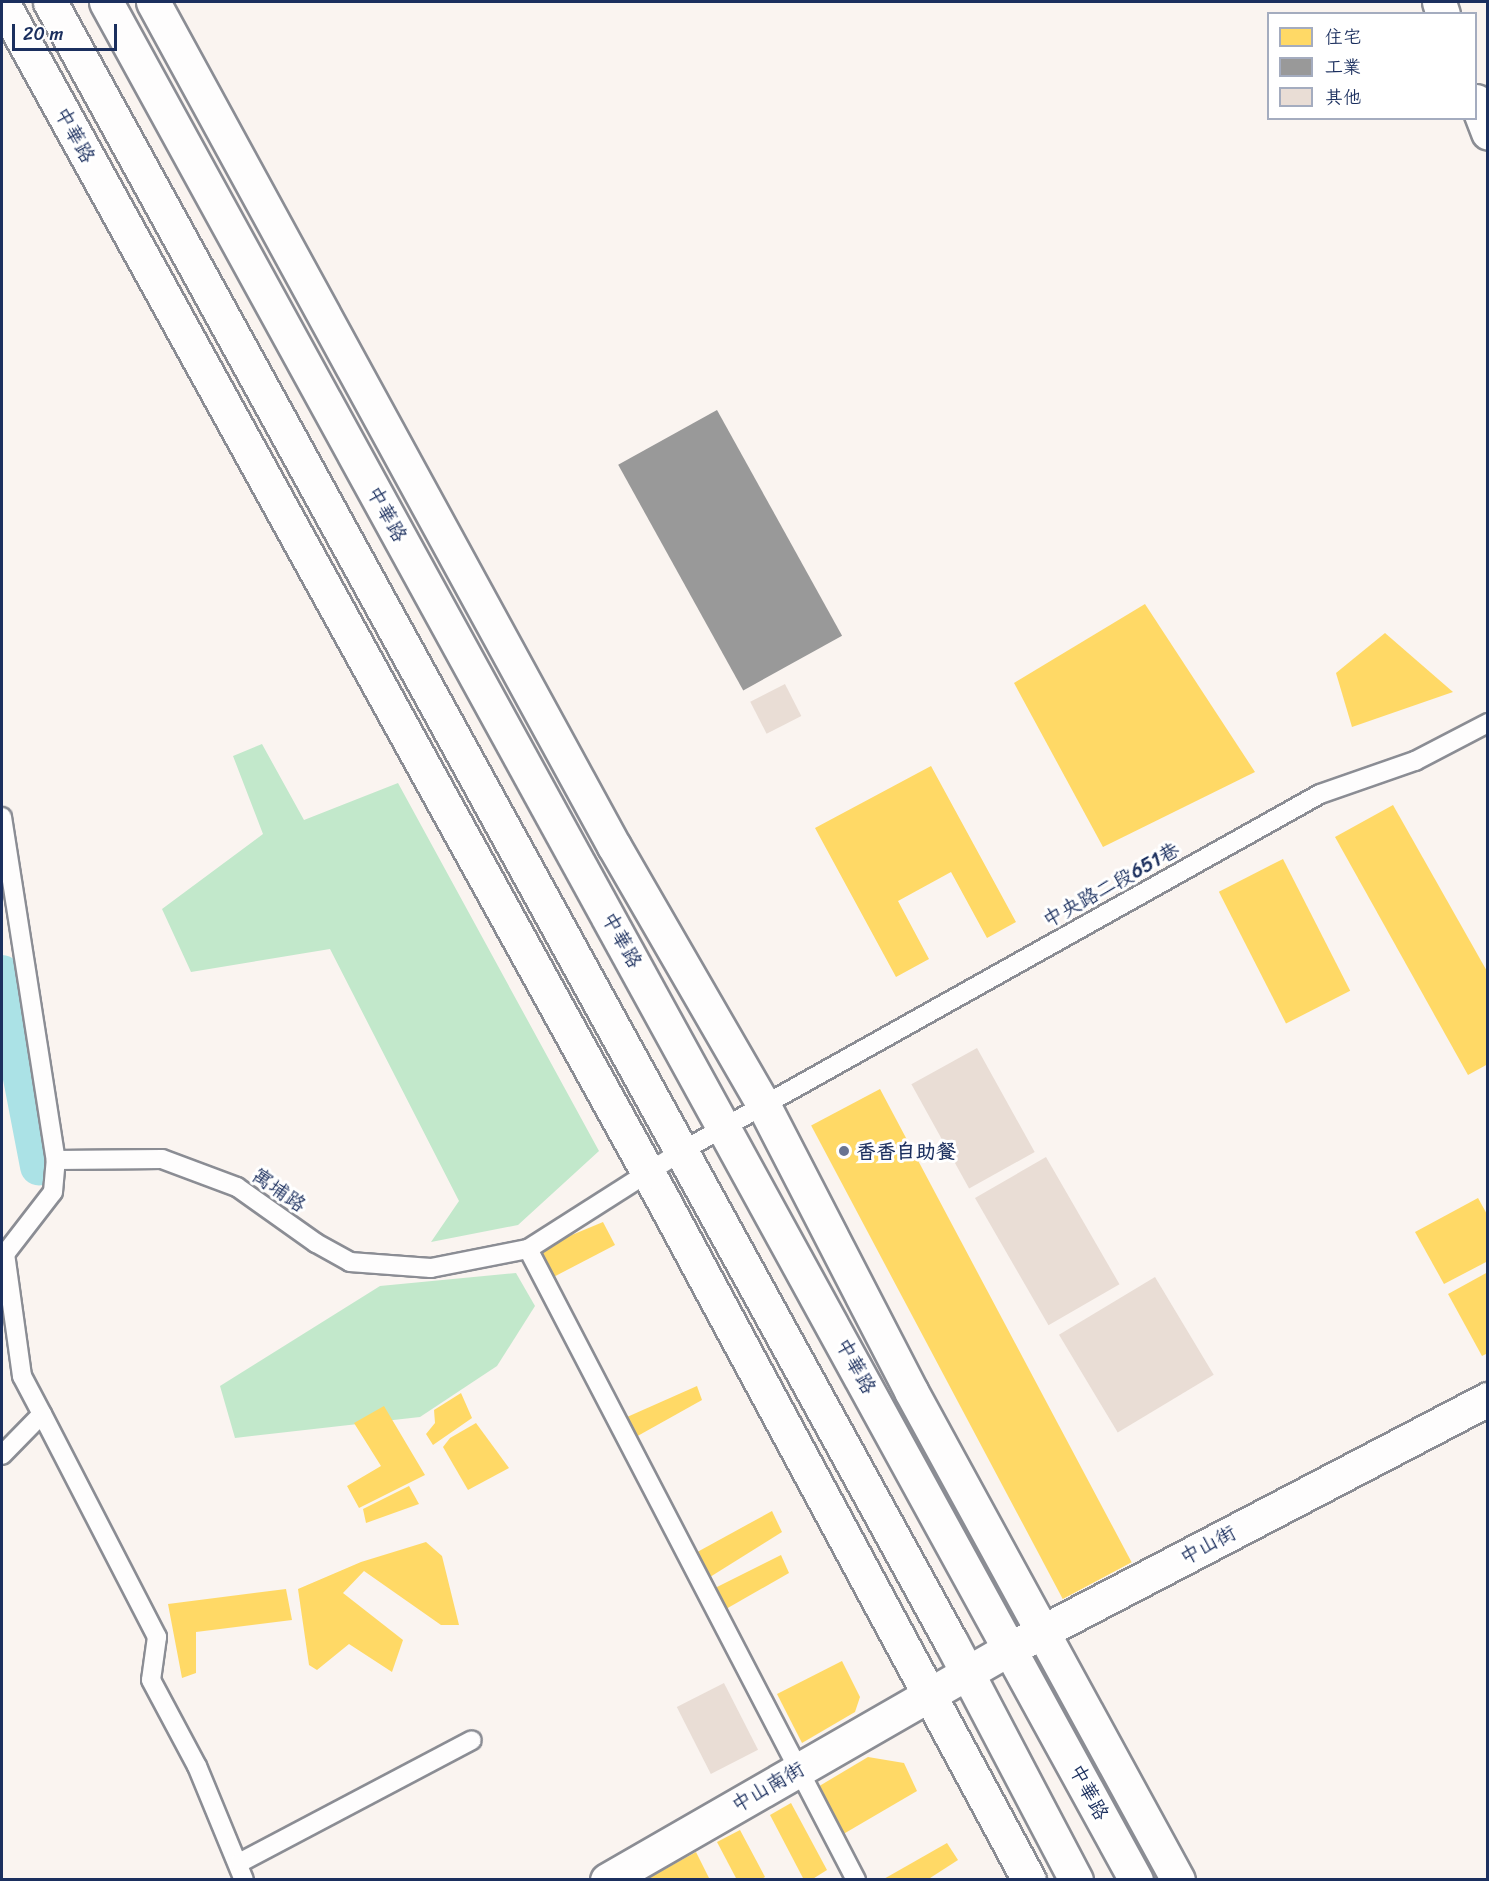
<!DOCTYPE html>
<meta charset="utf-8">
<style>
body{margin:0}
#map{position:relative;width:1489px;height:1881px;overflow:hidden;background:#faf4f0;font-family:Sriracha,"LXGW WenKai TC",sans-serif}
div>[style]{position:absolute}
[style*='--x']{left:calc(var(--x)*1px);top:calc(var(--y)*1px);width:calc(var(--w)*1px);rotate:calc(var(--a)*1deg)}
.green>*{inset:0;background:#c2e8cb}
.homes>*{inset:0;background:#ffd966;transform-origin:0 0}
.industry>*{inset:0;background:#999;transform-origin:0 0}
.canal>*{height:38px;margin:-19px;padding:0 19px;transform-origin:19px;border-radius:19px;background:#abe2e6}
.building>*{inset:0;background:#e9ddd5;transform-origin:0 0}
.roads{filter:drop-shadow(2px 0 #8b8d94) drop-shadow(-2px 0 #8b8d94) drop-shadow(0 2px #8b8d94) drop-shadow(0 -2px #8b8d94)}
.service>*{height:18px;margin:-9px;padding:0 9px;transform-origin:9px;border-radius:9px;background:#fefdfd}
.minor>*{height:33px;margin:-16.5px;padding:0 16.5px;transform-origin:16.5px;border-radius:16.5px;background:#fefdfd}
.tertiary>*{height:33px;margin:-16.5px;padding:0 16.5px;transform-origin:16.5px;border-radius:16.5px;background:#fefdfd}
.secondary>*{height:33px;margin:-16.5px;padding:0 16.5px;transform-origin:16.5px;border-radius:16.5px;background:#fefdfd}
.dots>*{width:16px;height:16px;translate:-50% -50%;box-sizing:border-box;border:3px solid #fff;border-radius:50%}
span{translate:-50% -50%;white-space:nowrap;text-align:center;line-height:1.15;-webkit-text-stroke:6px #fff;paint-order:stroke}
.street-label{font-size:20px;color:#1b2f5e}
.poi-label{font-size:20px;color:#1b2f5e;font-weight:700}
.left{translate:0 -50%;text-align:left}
.frame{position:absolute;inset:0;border:3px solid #1b2f5e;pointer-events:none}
.legend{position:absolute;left:1267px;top:12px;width:210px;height:108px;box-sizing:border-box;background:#fff;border:2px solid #a4acbf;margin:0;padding:8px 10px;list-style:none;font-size:18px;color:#1b2f5e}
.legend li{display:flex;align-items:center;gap:12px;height:30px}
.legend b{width:30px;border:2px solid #a4acbf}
.scale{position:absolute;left:12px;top:24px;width:105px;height:27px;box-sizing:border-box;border:3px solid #1b2f5e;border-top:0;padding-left:8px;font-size:18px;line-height:21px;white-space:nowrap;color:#1b2f5e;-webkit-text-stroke:4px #fff;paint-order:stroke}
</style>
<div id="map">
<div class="green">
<i style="clip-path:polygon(262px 744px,304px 820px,398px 783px,599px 1151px,518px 1225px,431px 1242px,459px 1201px,330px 949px,191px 972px,162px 909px,263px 834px,233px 756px)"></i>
<i style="clip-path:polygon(516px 1273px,535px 1306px,497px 1366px,420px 1417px,235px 1438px,220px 1386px,380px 1286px)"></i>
</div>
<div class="homes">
<i style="clip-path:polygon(1145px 604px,1255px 772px,1103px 847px,1014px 683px)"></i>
<i style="clip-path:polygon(1385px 633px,1453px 692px,1352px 727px,1336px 673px)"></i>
<i style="clip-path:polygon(931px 766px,1016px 922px,987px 938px,951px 872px,898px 901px,929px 959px,896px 977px,815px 828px)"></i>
<i style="clip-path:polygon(1393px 805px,1488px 973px,1488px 1064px,1468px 1075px,1335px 837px)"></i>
<i style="left:1283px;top:859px;width:148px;height:72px;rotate:63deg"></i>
<i style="left:880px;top:1089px;width:536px;height:78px;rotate:62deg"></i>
<i style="clip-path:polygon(1478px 1198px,1488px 1216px,1488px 1261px,1444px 1284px,1415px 1232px)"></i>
<i style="clip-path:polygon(603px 1222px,615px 1245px,542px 1283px,526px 1254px)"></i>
<i style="clip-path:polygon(1488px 1272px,1488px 1353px,1482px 1356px,1448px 1294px)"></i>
<i style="clip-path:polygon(697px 1386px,702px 1400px,634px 1438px,618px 1421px)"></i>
<i style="clip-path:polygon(461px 1393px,472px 1418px,433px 1445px,426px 1434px,435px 1423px,434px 1410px)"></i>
<i style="clip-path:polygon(384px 1406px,425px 1475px,359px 1508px,347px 1486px,381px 1466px,354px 1423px)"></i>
<i style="clip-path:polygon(476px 1423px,509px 1468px,468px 1490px,443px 1447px,450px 1438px)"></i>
<i style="clip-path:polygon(409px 1486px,419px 1504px,366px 1523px,363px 1509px)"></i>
<i style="clip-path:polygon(772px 1511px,782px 1532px,702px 1582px,690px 1556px)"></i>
<i style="clip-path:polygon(426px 1542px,442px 1556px,459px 1625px,441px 1625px,364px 1571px,343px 1593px,403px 1640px,392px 1672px,349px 1644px,317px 1670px,309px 1665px,298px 1589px,361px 1562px)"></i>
<i style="clip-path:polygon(781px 1555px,789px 1573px,719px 1613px,707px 1592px)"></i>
<i style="clip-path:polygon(286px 1589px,292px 1620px,196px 1632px,196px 1673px,182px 1678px,168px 1604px)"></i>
<i style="clip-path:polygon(842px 1661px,860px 1697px,855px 1712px,802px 1743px,777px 1694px)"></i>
<i style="clip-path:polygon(868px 1757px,904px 1763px,917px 1791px,840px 1836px,811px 1791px)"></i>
<i style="clip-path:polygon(791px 1803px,827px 1870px,811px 1880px,804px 1880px,770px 1815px)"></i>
<i style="clip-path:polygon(740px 1830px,765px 1877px,760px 1880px,737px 1880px,717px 1842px)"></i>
<i style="clip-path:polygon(947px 1843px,958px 1860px,927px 1880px,882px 1880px)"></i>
<i style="clip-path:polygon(696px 1852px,710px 1880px,645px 1880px)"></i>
</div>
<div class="industry">
<i style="left:717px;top:410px;width:258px;height:113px;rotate:61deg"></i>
</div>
<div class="canal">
<i style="--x:2;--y:974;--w:196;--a:79.1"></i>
</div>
<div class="building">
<i style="left:785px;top:684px;width:36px;height:39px;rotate:63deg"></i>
<i style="left:977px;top:1048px;width:119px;height:75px;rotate:61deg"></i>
<i style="left:1046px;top:1157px;width:147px;height:82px;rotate:60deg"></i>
<i style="left:1155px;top:1277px;width:114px;height:112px;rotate:59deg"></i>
<i style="left:724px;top:1683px;width:75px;height:53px;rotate:63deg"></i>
</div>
<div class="roads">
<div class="service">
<i style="--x:2;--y:817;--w:347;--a:81.1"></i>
<i style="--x:528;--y:1249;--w:711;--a:62.53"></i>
<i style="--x:42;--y:1414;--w:251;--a:62.7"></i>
<i style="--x:157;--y:1637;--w:43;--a:97.9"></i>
<i style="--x:151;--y:1680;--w:98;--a:61.9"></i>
<i style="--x:197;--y:1766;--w:123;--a:67.6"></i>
<i style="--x:2;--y:1455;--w:57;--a:-45.7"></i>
<i style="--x:42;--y:1414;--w:43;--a:-117.8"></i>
<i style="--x:22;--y:1376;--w:123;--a:-97.9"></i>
<i style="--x:5;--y:1254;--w:78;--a:-52.3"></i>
<i style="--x:53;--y:1192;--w:32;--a:-85"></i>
<i style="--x:56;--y:1160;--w:106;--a:-0.5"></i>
<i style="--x:162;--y:1159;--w:80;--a:20.5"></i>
<i style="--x:237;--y:1187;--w:97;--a:35.3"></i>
<i style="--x:316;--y:1243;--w:39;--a:29"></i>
<i style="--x:350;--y:1262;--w:81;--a:4.2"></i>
<i style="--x:431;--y:1268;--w:99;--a:-11.1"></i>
<i style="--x:528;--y:1249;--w:183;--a:-32.5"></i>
<i style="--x:682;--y:1151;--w:731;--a:-29.23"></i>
<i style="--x:1320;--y:794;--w:101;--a:-19.2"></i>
<i style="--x:1415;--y:761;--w:82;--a:-27.5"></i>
<i style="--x:239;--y:1863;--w:263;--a:-27.8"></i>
</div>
<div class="minor">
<i style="--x:607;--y:1880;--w:466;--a:-29.9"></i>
<i style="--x:1011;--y:1648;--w:538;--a:-27.57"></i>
</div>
<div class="tertiary">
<i style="--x:1439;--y:2;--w:13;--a:72"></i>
<i style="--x:1476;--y:101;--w:34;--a:69"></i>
</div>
<div class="secondary">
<i style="--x:2;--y:2;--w:1368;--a:61.11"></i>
<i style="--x:663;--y:1200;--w:772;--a:61.71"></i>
<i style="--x:50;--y:2;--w:1871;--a:61.22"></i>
<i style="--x:951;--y:1642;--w:269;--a:62.3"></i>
<i style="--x:106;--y:2;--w:2142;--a:61.26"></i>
<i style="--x:153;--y:2;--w:962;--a:61.36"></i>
<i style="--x:614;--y:846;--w:300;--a:60"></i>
<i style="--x:764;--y:1106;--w:321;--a:62.7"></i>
<i style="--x:911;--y:1391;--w:557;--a:61.36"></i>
</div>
</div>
<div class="dots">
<i style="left:844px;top:1151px;background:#697491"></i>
</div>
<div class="street-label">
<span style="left:75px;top:135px;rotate:61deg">中華路</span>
<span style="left:387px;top:514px;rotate:61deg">中華路</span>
<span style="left:1111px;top:885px;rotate:-29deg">中央路二段651巷</span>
<span style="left:622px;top:940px;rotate:61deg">中華路</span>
<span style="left:279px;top:1190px;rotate:35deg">寓埔路</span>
<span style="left:856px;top:1366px;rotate:61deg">中華路</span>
<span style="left:1208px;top:1545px;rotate:-28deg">中山街</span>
<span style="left:768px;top:1787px;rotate:-30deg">中山南街</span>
<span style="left:1089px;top:1792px;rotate:62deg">中華路</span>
</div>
<div class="poi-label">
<span class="left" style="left:856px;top:1151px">香香自助餐</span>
</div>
<div class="frame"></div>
<ul class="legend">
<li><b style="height:16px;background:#ffd966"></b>住宅</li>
<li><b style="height:16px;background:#999"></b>工業</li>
<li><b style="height:16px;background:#e9ddd5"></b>其他</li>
</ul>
<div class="scale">20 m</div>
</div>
